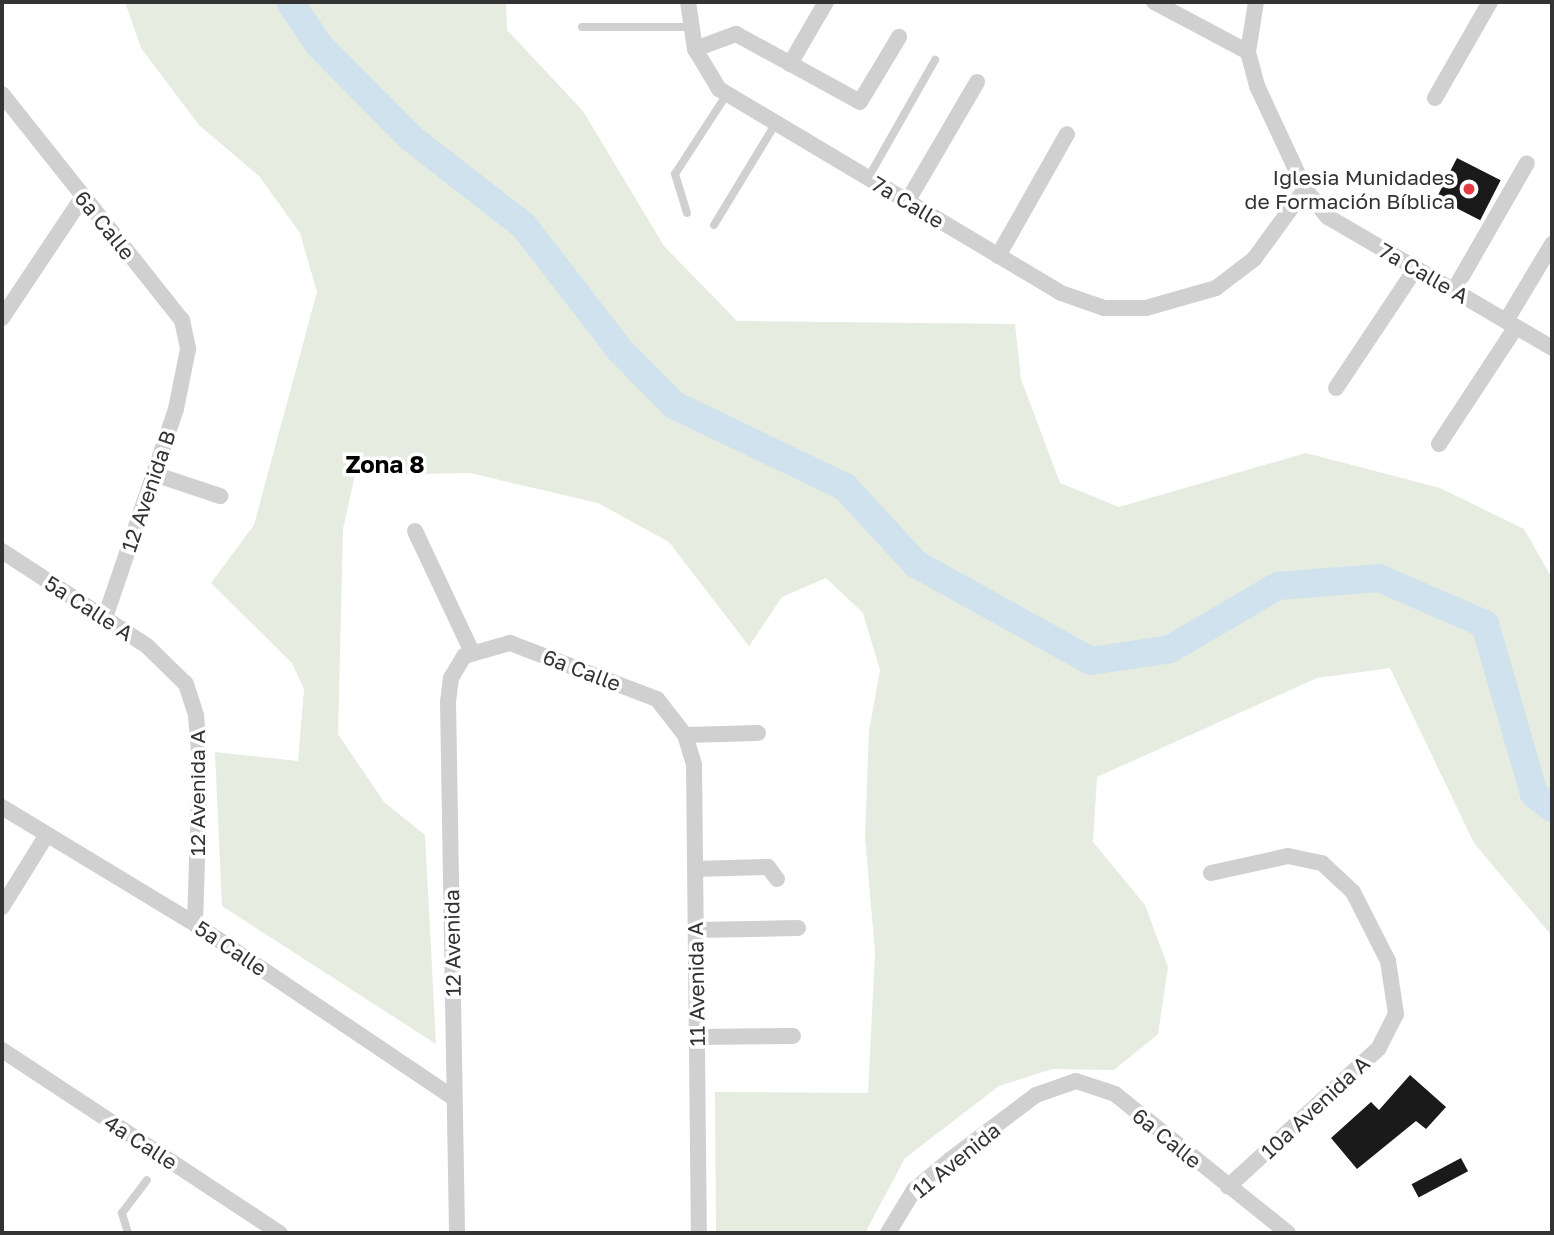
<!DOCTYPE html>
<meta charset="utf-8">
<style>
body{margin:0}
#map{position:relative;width:1554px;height:1235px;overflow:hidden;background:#fff;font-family:"Golos Text",sans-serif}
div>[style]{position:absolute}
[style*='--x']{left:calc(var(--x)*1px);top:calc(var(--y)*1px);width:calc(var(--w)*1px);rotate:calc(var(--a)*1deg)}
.green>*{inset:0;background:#e6ecdf}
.river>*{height:28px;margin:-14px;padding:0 14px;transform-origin:14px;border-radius:14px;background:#cfe2ee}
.building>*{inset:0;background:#1a1a1a;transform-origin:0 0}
.lane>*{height:8px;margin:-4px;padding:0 4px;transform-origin:4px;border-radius:4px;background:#d0d0d0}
.street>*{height:16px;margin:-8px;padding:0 8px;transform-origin:8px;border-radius:8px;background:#d0d0d0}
.dots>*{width:19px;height:19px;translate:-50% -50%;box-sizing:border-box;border:4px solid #fff;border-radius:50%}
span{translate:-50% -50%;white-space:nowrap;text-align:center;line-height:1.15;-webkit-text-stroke:7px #fff;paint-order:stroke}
.poi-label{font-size:21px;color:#333}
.right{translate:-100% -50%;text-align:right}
.street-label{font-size:21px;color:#333}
.quarter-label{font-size:24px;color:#000;font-weight:700}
.frame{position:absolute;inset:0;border:4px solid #333;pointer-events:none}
</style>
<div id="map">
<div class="green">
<i style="clip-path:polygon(125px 2px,506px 2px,507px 30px,583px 111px,664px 246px,737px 321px,1015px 324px,1021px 379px,1060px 483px,1119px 507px,1306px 453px,1440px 488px,1524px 529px,1552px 578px,1552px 936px,1474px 843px,1390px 668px,1317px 678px,1097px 777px,1093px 842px,1145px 905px,1168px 967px,1158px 1034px,1114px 1070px,1052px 1069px,999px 1086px,905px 1158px,865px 1233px,716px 1233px,715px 1092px,868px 1093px,875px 953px,865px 836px,869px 731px,880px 670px,863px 613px,826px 578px,782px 597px,749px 646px,669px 542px,598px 503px,470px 473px,355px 475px,343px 529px,338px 734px,384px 802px,425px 835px,436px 1044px,222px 906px,215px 752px,298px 761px,304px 689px,292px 663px,211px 583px,254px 525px,317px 292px,300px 233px,259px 176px,199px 125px,141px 48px)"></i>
</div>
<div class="river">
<i style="--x:290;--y:2;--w:52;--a:56"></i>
<i style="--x:319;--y:45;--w:131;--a:45.3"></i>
<i style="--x:411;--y:138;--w:143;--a:37.9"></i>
<i style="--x:524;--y:226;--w:157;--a:52.3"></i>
<i style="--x:620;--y:350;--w:77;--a:45.5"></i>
<i style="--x:674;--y:405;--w:190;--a:25.6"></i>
<i style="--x:845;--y:487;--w:105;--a:47.3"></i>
<i style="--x:916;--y:564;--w:200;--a:29"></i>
<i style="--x:1091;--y:661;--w:80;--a:-8.6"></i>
<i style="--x:1170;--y:649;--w:125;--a:-30.3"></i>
<i style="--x:1278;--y:586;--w:101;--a:-4.5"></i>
<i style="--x:1379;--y:578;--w:116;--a:23.5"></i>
<i style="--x:1485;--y:624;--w:177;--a:73.9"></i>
<i style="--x:1534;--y:794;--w:23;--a:38"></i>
</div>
<div class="building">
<i style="left:1457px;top:158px;width:49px;height:45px;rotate:27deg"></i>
<i style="clip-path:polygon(1410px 1075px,1446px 1107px,1426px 1129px,1416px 1121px,1357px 1169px,1331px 1138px,1371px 1102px,1379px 1110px)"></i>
<i style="left:1461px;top:1158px;width:15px;height:56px;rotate:62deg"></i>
</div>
<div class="lane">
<i style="--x:582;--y:27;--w:109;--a:0"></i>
<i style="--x:868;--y:178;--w:136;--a:-60.4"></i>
<i style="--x:687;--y:213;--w:41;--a:-107.1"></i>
<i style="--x:675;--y:174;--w:95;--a:-57"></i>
<i style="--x:714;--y:225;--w:119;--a:-58.7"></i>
<i style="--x:128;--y:1233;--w:21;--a:-107"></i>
<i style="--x:122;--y:1213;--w:41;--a:-52.9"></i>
</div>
<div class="street">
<i style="--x:688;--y:2;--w:48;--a:81.5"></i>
<i style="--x:695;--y:49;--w:47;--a:59"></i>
<i style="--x:719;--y:89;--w:398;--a:30.8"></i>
<i style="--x:1061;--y:293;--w:46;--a:19.2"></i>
<i style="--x:1104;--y:308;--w:42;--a:0"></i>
<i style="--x:1146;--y:308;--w:73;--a:-15.9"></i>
<i style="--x:1216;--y:288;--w:48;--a:-37.3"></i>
<i style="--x:1254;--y:259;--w:87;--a:-53.9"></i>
<i style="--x:1154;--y:2;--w:106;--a:28"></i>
<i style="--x:1256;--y:2;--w:51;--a:99.1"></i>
<i style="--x:1248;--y:52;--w:35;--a:75"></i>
<i style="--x:1257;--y:86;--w:114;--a:65"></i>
<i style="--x:1305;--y:189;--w:36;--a:51"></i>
<i style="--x:1328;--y:217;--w:259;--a:30.3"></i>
<i style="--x:695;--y:49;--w:44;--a:-20.1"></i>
<i style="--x:736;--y:34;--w:141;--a:28.7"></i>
<i style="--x:860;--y:102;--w:76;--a:-59"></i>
<i style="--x:790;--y:64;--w:72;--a:-59.9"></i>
<i style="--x:2;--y:94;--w:289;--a:51.5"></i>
<i style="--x:182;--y:320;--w:30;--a:78"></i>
<i style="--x:188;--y:349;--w:61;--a:101.3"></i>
<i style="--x:176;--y:409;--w:221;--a:108.8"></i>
<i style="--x:1435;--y:98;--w:111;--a:-60.2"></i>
<i style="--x:907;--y:202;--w:139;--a:-59.7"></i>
<i style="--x:998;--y:256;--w:140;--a:-60.5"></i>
<i style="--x:1454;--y:290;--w:146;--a:-60.1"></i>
<i style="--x:2;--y:318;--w:144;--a:-56.3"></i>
<i style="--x:1506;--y:321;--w:90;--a:-59.1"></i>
<i style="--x:1336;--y:388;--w:144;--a:-56.3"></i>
<i style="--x:1439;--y:444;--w:140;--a:-56.7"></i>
<i style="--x:154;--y:474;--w:70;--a:18.4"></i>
<i style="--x:415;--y:531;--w:132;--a:64.8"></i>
<i style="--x:2;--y:551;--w:173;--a:33.2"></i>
<i style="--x:147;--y:646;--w:54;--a:44.3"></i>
<i style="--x:186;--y:684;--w:33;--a:72"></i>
<i style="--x:196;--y:715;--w:49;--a:85.3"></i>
<i style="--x:200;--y:764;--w:160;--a:91.8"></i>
<i style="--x:685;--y:735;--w:73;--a:-1.6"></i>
<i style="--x:2;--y:807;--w:226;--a:31.2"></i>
<i style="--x:195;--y:924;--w:312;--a:33.9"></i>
<i style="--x:695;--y:869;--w:73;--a:-1.6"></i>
<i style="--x:768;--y:867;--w:15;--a:53"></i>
<i style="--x:1211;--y:873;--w:79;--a:-12.4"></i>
<i style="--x:1288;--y:856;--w:35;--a:12"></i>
<i style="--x:1322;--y:863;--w:42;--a:43.1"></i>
<i style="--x:1353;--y:892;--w:77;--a:63.1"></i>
<i style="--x:1388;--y:961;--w:54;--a:81.4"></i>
<i style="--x:1396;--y:1014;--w:38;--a:117"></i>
<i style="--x:1379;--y:1048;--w:205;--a:137.4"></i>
<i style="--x:2;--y:907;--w:84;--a:-58.2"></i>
<i style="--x:695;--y:930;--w:103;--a:-1.1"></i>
<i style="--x:697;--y:1037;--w:96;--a:-0.6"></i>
<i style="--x:2;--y:1050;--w:333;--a:33.4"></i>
<i style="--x:457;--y:1233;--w:531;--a:-90.97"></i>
<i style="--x:448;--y:702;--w:24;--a:-83"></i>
<i style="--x:451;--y:678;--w:26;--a:-59"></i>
<i style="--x:464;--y:656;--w:48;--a:-15.8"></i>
<i style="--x:510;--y:643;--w:157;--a:20.9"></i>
<i style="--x:657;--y:699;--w:46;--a:52.1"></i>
<i style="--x:685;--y:735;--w:31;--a:73"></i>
<i style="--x:694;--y:765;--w:468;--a:89.4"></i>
<i style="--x:888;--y:1233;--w:50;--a:-58.8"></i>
<i style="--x:914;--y:1190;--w:47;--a:-39.8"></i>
<i style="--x:950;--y:1160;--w:108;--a:-37.1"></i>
<i style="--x:1036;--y:1095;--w:42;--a:-19.3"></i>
<i style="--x:1076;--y:1081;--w:41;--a:18.4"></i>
<i style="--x:1115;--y:1094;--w:222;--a:38.8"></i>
</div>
<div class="dots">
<i style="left:1469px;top:189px;background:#e63946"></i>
</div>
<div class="poi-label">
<span class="right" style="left:1455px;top:189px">Iglesia Munidades<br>de Formación Bíblica</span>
</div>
<div class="street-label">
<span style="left:908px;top:202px;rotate:31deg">7a Calle</span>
<span style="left:105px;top:225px;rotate:51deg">6a Calle</span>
<span style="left:1424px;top:273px;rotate:30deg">7a Calle A</span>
<span style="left:148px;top:491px;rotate:-71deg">12 Avenida B</span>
<span style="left:89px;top:608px;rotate:33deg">5a Calle A</span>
<span style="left:582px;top:670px;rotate:21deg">6a Calle</span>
<span style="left:197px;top:793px;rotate:-90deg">12 Avenida A</span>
<span style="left:452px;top:943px;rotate:-91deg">12 Avenida</span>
<span style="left:231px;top:948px;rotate:34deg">5a Calle</span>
<span style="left:696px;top:984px;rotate:-91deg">11 Avenida A</span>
<span style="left:1315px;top:1107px;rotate:-43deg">10a Avenida A</span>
<span style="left:1167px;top:1138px;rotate:39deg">6a Calle</span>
<span style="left:141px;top:1142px;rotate:33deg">4a Calle</span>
<span style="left:956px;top:1160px;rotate:-39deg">11 Avenida</span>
</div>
<div class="quarter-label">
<span style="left:385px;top:464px">Zona 8</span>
</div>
<div class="frame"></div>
</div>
